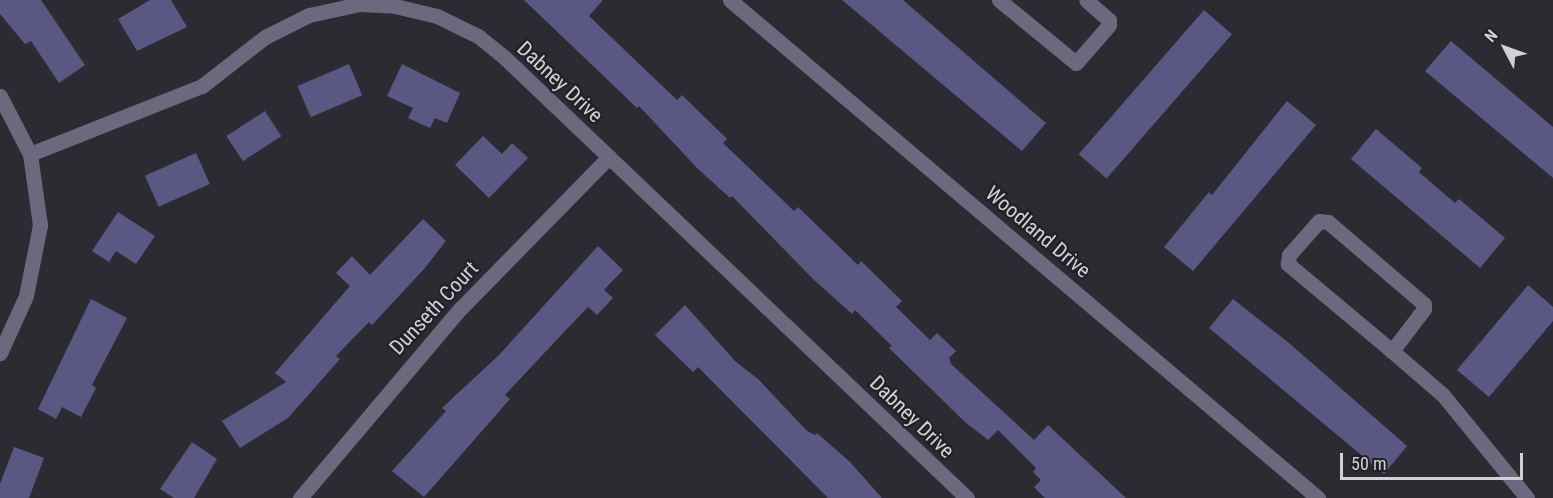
<!DOCTYPE html>
<style>
body{margin:0}
#map{position:relative;width:1553px;height:498px;overflow:hidden;background:#2b2b31;font-family:"Roboto Condensed",sans-serif}
div>[style]{position:absolute}
[style*='--x']{left:calc(var(--x)*1px);top:calc(var(--y)*1px);width:calc(var(--w)*1px);rotate:calc(var(--a)*1deg)}
.building>*{inset:0;background:#5a5882;transform-origin:0 0}
.minor>*{height:15px;margin:-7.5px;padding:0 7.5px;transform-origin:7.5px;border-radius:7.5px;background:#6a697d}
span{translate:-50% -50%;white-space:nowrap;text-align:center;line-height:1.15;-webkit-text-stroke:4.5px #212127;paint-order:stroke}
.street-label{font-size:21px;color:#d1d1d5}
.north{position:absolute;left:1475px;top:18px;width:60px;height:60px;-webkit-text-stroke:4px #212127;paint-order:stroke;rotate:311deg;font-size:16px;font-weight:700;line-height:24px;text-align:center;color:#d1d1d5}
.north::after{content:'';display:block;margin:auto;width:21px;height:27px;background:#d1d1d5;clip-path:polygon(50% 0,100% 100%,50% 72%,0 100%)}
.scale{position:absolute;left:1340px;top:453px;width:183px;height:27px;box-sizing:border-box;border:3px solid #d1d1d5;border-top:0;padding-left:8px;font-size:18px;line-height:21px;white-space:nowrap;color:#d1d1d5;-webkit-text-stroke:4px #212127;paint-order:stroke}
</style>
<div id="map">
<div class="building">
<i style="clip-path:polygon(0 0,41px 0,85px 65px,59px 83px,31px 41px,25px 44px,0 14px)"></i>
<i style="clip-path:polygon(150px 0,171px 0,187px 27px,137px 51px,118px 19px)"></i>
<i style="clip-path:polygon(524px 0,603px 0,589px 16px,677px 100px,682px 95px,727px 139px,723px 143px,794px 211px,798px 207px,858px 265px,861px 261px,902px 301px,896px 307px,930px 340px,937px 333px,956px 351px,949px 358px,951px 364px,1034px 440px,1048px 425px,1126px 498px,1045px 498px,1034px 487px,1041px 480px,1033px 472px,1036px 468px,998px 430px,988px 440px,965px 422px,889px 348px,892px 346px,855px 310px,852px 314px,813px 279px,732px 196px,730px 198px,697px 168px,639px 106px,637px 108px)"></i>
<i style="clip-path:polygon(842px 0,903px 0,1046px 123px,1022px 151px)"></i>
<i style="left:1204px;top:10px;width:37px;height:191px;rotate:41deg"></i>
<i style="clip-path:polygon(1451px 41px,1553px 127px,1553px 178px,1425px 71px)"></i>
<i style="left:349px;top:64px;width:34px;height:56px;rotate:67deg"></i>
<i style="clip-path:polygon(402px 64px,460px 93px,447px 123px,435px 118px,430px 128px,408px 118px,413px 108px,387px 96px)"></i>
<i style="clip-path:polygon(1287px 101px,1316px 125px,1193px 271px,1164px 247px,1209px 192px,1212px 195px)"></i>
<i style="left:265px;top:111px;width:30px;height:46px;rotate:57deg"></i>
<i style="clip-path:polygon(1376px 129px,1422px 168px,1419px 172px,1434px 185px,1455px 203px,1459px 199px,1505px 238px,1480px 268px,1351px 159px)"></i>
<i style="clip-path:polygon(483px 136px,502px 154px,512px 143px,528px 158px,489px 198px,455px 165px)"></i>
<i style="left:196px;top:153px;width:34px;height:56px;rotate:66deg"></i>
<i style="clip-path:polygon(118px 212px,155px 236px,136px 264px,116px 251px,109px 262px,92px 251px)"></i>
<i style="clip-path:polygon(423px 219px,446px 241px,424px 269px,372px 325px,369px 322px,336px 356px,340px 359px,288px 418px,240px 448px,222px 421px,286px 382px,275px 373px,350px 286px,336px 273px,352px 256px,370px 275px)"></i>
<i style="clip-path:polygon(598px 246px,623px 270px,604px 290px,613px 298px,597px 315px,588px 307px,564px 332px,505px 395px,510px 399px,424px 497px,392px 471px,446px 411px,442px 408px,499px 355px)"></i>
<i style="clip-path:polygon(1528px 285px,1553px 307px,1553px 321px,1489px 397px,1457px 370px)"></i>
<i style="clip-path:polygon(91px 299px,127px 318px,92px 385px,96px 388px,81px 417px,62px 407px,56px 419px,38px 409px)"></i>
<i style="clip-path:polygon(1233px 299px,1289px 343px,1407px 446px,1384px 474px,1209px 328px)"></i>
<i style="clip-path:polygon(685px 305px,735px 361px,758px 379px,807px 431px,815px 435px,817px 433px,850px 462px,882px 498px,828px 498px,698px 367px,693px 372px,655px 335px)"></i>
<i style="clip-path:polygon(192px 442px,217px 459px,194px 498px,174px 498px,160px 489px)"></i>
<i style="clip-path:polygon(14px 447px,44px 458px,29px 498px,0 498px,0 484px)"></i>
</div>
<div class="minor">
<i style="--x:730;--y:0;--w:771;--a:40.26"></i>
<i style="--x:999;--y:0;--w:99;--a:39.3"></i>
<i style="--x:1076;--y:63;--w:50;--a:-49"></i>
<i style="--x:1109;--y:25;--w:5;--a:-90"></i>
<i style="--x:1109;--y:20;--w:30;--a:-139"></i>
<i style="--x:0;--y:96;--w:65;--a:62.7"></i>
<i style="--x:30;--y:154;--w:72;--a:82"></i>
<i style="--x:40;--y:225;--w:72;--a:101.2"></i>
<i style="--x:26;--y:296;--w:63;--a:114.5"></i>
<i style="--x:30;--y:154;--w:185;--a:-21.6"></i>
<i style="--x:202;--y:86;--w:80;--a:-37.9"></i>
<i style="--x:265;--y:37;--w:49;--a:-26.6"></i>
<i style="--x:309;--y:15;--w:52;--a:-12.2"></i>
<i style="--x:360;--y:4;--w:35;--a:3"></i>
<i style="--x:395;--y:6;--w:43;--a:13.4"></i>
<i style="--x:437;--y:16;--w:46;--a:26"></i>
<i style="--x:478;--y:36;--w:35;--a:39"></i>
<i style="--x:505;--y:58;--w:638;--a:43.6"></i>
<i style="--x:1319;--y:221;--w:9;--a:6"></i>
<i style="--x:1328;--y:222;--w:126;--a:40.5"></i>
<i style="--x:1424;--y:304;--w:5;--a:90"></i>
<i style="--x:1424;--y:309;--w:53;--a:127.3"></i>
<i style="--x:1392;--y:351;--w:136;--a:-140.1"></i>
<i style="--x:1288;--y:264;--w:9;--a:-84"></i>
<i style="--x:1289;--y:255;--w:45;--a:-48.6"></i>
<i style="--x:1392;--y:351;--w:67;--a:40.8"></i>
<i style="--x:1443;--y:395;--w:133;--a:50.8"></i>
<i style="--x:300;--y:498;--w:248;--a:-49.8"></i>
<i style="--x:460;--y:309;--w:213;--a:-45.6"></i>
</div>
<div class="street-label">
<span style="left:560px;top:82px;rotate:43deg">Dabney Drive</span>
<span style="left:1038px;top:232px;rotate:40deg">Woodland Drive</span>
<span style="left:434px;top:308px;rotate:-47deg">Dunseth Court</span>
<span style="left:912px;top:417px;rotate:44deg">Dabney Drive</span>
</div>
<div class="north">N</div>
<div class="scale">50 m</div>
</div>
